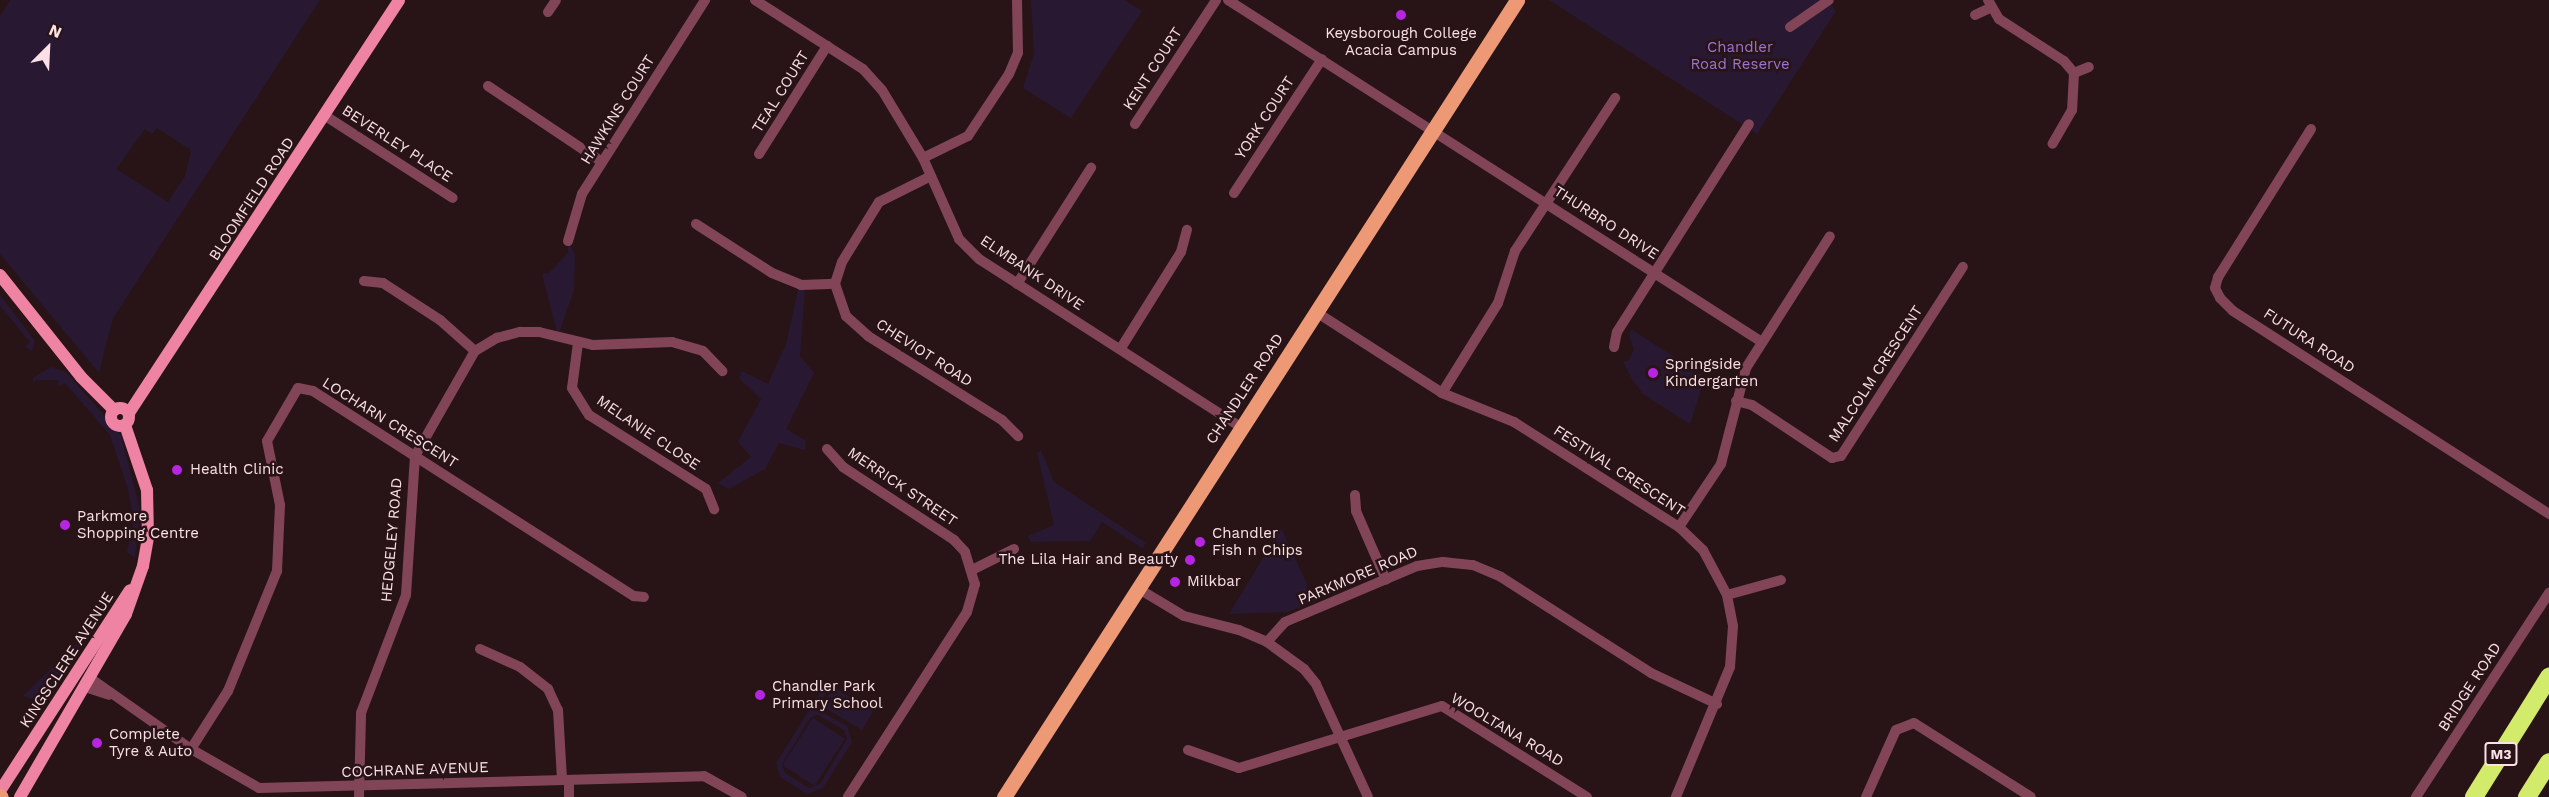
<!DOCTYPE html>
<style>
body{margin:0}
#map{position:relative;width:2549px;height:797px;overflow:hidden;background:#281417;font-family:"Work Sans",sans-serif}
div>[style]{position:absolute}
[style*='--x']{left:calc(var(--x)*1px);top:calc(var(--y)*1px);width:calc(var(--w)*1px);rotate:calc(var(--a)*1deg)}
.green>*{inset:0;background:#281832;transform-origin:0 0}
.street>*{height:10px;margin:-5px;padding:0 5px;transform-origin:5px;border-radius:5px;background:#814557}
.secondary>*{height:12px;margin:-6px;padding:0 6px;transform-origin:6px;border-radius:6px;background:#ef83a3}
.secondary>.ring{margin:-6px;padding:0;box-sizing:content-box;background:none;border:12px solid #ef83a3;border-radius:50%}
.primary>*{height:15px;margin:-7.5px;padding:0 7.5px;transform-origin:7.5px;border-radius:7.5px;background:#ed9975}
.highway>*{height:18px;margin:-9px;padding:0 9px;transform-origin:9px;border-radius:9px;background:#d2eb6a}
.dots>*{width:16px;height:16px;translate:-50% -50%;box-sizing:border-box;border:3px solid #281417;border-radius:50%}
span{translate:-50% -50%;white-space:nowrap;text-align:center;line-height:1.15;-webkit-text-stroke:5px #281417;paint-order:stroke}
.shield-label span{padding:2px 4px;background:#281417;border:2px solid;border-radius:4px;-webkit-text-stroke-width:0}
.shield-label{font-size:14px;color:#fbe0e5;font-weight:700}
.poi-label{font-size:15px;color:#fbe0e5}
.left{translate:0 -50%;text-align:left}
.right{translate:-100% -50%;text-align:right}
.park-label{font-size:15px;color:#9c74d3}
.street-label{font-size:15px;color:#fbe0e5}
.north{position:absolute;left:18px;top:18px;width:60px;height:60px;-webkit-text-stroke:4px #281417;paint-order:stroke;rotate:24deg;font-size:16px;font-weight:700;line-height:24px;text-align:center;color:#fbe0e5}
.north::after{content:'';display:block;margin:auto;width:21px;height:27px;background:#fbe0e5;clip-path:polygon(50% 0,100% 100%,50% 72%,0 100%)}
</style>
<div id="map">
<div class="green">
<i style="clip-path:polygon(evenodd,10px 0,320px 0,113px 318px,99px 373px,0 254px,0 16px,10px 0,157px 128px,191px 150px,185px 176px,168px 202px,116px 169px,145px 129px,152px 134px,157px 128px)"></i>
<i style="clip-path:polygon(1031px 0,1124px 0,1142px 11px,1071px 118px,1023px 88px,1034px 54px)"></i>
<i style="clip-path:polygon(1549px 0,1827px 0,1836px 11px,1757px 134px)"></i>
<i style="clip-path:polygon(568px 241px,575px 254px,574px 290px,558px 336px,542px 274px,549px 273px,568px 253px)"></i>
<i style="clip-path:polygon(798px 290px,805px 290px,800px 356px,814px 373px,786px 429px,806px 441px,805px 450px,779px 443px,765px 469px,729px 489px,718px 483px,751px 457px,738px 442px,761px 399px,739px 378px,742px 371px,768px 384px,786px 344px)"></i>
<i style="clip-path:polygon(0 295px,35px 341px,32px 351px,25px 347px,30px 342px,0 306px)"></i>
<i style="clip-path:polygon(1631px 329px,1705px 377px,1690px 424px,1643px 394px,1632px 379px,1623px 362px,1629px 360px,1634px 349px,1629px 336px)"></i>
<i style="clip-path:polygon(51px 367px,66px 372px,121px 435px,140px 510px,135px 558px,127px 552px,134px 521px,128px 489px,110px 435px,65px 383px,59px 387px,58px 380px,35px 380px,33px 386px,33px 378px)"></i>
<i style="clip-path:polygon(1041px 450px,1054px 482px,1146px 543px,1142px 548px,1102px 522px,1090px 541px,1031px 542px,1028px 536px,1054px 525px,1037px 453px)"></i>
<i style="clip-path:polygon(1281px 528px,1315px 601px,1288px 612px,1229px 614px)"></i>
<i style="clip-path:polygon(75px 645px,83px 646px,45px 703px,23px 696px)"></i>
<i style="clip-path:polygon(evenodd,827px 682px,832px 684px,816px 709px,847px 726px,852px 742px,823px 788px,807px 794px,780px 777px,776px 763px,827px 682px,818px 715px,844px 730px,847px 739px,820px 784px,809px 788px,785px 773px,782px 764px,810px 718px,818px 715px)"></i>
<i style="left:833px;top:687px;width:47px;height:22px;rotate:31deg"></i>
<i style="left:813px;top:718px;width:38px;height:56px;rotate:33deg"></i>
</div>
<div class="street">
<i style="--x:755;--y:0;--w:128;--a:32.6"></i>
<i style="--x:863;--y:69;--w:28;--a:48"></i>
<i style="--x:882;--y:90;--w:79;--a:58.9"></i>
<i style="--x:923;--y:158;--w:89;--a:66"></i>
<i style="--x:959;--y:239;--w:28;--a:45"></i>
<i style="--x:979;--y:259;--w:313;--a:32.7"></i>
<i style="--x:1228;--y:0;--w:634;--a:32.64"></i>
<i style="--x:1988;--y:0;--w:22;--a:60"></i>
<i style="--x:1999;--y:19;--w:77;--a:32.9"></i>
<i style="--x:2064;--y:61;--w:16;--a:50"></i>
<i style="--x:2074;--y:73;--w:37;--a:93"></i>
<i style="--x:2072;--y:110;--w:39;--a:120"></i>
<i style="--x:548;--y:12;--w:14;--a:-56"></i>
<i style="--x:1975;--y:15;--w:17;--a:-25"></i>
<i style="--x:1790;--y:27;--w:47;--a:-34.7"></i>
<i style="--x:2074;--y:73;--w:16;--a:-22"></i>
<i style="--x:488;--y:86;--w:137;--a:33.7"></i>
<i style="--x:324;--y:115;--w:153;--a:32.8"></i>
<i style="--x:1135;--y:124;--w:148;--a:-56.8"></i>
<i style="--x:2311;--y:129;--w:175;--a:122.1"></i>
<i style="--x:2218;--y:277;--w:11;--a:105"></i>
<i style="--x:2215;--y:288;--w:11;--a:63"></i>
<i style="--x:2220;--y:298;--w:18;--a:45"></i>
<i style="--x:2233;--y:311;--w:376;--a:32.7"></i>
<i style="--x:759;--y:154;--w:128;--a:-57.8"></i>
<i style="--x:923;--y:158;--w:50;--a:-26.1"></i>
<i style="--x:968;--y:136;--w:74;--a:-56.5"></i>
<i style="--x:1009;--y:74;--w:23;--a:-67"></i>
<i style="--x:1018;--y:53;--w:53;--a:-91.1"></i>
<i style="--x:929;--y:177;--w:56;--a:153.4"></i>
<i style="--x:879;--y:202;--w:70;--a:121.7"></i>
<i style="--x:842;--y:262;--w:23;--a:108"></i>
<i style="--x:835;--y:284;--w:34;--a:71"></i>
<i style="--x:846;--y:316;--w:30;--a:42"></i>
<i style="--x:868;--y:336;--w:158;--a:32.1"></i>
<i style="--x:1002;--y:420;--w:23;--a:45"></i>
<i style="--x:1234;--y:193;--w:160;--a:-56.7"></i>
<i style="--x:696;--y:224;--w:90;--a:32.8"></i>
<i style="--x:772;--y:273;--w:31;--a:22"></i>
<i style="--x:801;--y:285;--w:34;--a:-2"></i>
<i style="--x:568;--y:241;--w:49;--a:-73.4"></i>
<i style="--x:582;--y:194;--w:230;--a:-57.6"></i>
<i style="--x:364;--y:281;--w:19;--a:6"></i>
<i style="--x:383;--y:283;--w:68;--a:33"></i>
<i style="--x:440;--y:320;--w:47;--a:41.5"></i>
<i style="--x:1017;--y:284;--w:138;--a:-57.5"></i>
<i style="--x:1316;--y:312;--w:150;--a:32.7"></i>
<i style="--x:1442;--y:393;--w:78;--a:21.9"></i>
<i style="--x:1514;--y:422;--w:196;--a:32.5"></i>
<i style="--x:1679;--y:527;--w:33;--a:44"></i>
<i style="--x:1703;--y:550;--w:51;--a:61.9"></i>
<i style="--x:1727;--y:595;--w:32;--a:79"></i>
<i style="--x:1733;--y:626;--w:41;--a:94.2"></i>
<i style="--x:1730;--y:667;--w:141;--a:112.6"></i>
<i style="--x:578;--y:343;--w:45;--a:97.6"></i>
<i style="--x:572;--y:388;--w:32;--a:58"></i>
<i style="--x:589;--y:415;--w:138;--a:32.3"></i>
<i style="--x:706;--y:489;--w:22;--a:68"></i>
<i style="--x:1614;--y:347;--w:15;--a:-79"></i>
<i style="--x:1617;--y:332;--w:246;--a:-57.6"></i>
<i style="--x:1121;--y:348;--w:113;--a:-58"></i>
<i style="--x:1181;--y:252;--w:23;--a:-75"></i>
<i style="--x:1442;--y:393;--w:106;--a:-58.1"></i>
<i style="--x:1498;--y:303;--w:55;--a:-71.9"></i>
<i style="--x:1515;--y:251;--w:183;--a:-56.8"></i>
<i style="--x:1736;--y:401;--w:16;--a:14"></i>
<i style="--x:1752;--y:405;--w:96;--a:33.5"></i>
<i style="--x:1832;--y:458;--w:9;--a:-13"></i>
<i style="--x:1841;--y:456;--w:225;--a:-57.2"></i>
<i style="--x:827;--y:449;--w:24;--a:48"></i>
<i style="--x:843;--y:467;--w:133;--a:33.3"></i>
<i style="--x:954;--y:540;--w:16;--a:47"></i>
<i style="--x:965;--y:552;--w:34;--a:73"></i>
<i style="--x:975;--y:584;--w:29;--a:106"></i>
<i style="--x:967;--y:612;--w:220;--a:122.8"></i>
<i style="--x:1355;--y:495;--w:16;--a:86"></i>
<i style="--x:1356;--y:511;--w:75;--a:66.5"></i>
<i style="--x:1679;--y:527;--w:76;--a:-56.3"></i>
<i style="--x:1721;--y:464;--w:99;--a:-75.4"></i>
<i style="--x:1746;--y:368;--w:156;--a:-57.5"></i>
<i style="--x:972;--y:570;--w:47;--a:-26.6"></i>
<i style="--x:1139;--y:589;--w:52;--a:31"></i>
<i style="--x:1184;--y:616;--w:57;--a:14.3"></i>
<i style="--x:1239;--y:630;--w:30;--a:23"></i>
<i style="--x:1267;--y:642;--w:27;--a:-48"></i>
<i style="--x:1285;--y:622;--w:143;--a:-23"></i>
<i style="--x:1417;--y:566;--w:26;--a:-9"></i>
<i style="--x:1443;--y:562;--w:30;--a:6"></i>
<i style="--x:1473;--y:565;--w:30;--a:23"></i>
<i style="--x:1501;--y:577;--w:178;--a:32.6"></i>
<i style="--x:1651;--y:673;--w:73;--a:25.2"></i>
<i style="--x:1727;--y:595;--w:56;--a:-15.5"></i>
<i style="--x:1267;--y:642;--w:46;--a:36.1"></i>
<i style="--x:1304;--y:669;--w:19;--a:51"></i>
<i style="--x:1316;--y:684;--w:124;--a:65.3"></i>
<i style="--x:480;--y:649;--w:44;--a:24.2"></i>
<i style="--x:520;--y:667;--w:36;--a:38"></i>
<i style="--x:548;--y:689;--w:23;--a:65"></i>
<i style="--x:558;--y:710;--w:70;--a:86.7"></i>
<i style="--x:90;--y:678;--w:123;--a:35.1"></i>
<i style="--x:191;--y:749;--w:78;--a:29.8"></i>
<i style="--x:259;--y:788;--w:445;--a:-1.5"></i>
<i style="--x:704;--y:776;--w:43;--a:28.9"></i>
<i style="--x:85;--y:687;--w:25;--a:18"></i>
<i style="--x:191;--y:749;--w:69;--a:-57.5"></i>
<i style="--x:228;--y:691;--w:130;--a:-67.8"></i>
<i style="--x:277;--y:571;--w:66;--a:-87.4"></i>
<i style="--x:280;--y:505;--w:65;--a:-101.5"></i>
<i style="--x:267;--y:441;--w:61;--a:-59.7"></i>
<i style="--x:298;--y:388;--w:15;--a:11"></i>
<i style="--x:313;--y:391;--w:381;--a:32.6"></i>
<i style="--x:634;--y:596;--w:10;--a:6"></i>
<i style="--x:1188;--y:750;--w:54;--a:19.4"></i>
<i style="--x:1239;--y:768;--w:212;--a:-17"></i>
<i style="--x:1442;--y:706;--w:171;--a:32.1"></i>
<i style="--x:359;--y:797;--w:84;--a:-88.6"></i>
<i style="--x:361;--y:713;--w:126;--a:-69.1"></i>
<i style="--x:406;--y:595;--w:139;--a:-86.3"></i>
<i style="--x:415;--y:456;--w:121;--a:-60.3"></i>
<i style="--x:475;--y:351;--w:26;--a:-31"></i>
<i style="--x:497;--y:338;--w:24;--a:-15"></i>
<i style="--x:520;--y:332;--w:19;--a:0"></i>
<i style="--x:539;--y:332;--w:56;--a:13.5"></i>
<i style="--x:593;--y:345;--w:79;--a:-2.2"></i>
<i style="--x:672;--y:342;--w:32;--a:16"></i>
<i style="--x:703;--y:351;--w:28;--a:46"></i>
<i style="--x:569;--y:797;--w:17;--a:-90"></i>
<i style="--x:1866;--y:797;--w:73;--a:-65.9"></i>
<i style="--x:1896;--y:730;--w:19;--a:-21"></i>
<i style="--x:1914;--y:723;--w:138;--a:32.3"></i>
<i style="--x:2416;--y:797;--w:244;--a:-56.9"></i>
</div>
<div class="secondary">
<i style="--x:0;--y:275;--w:130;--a:51.5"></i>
<i style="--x:81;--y:377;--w:47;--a:45"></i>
<i class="ring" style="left:111px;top:408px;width:6px;height:6px"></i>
<i style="--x:129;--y:413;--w:493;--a:-56.8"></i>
<i style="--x:0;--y:791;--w:239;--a:-57.1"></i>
<i style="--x:20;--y:797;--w:211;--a:-59.9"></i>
<i style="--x:126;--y:614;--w:51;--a:-70.5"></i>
<i style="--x:143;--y:566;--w:29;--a:-80"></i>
<i style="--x:148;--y:537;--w:47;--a:-91.2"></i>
<i style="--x:147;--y:490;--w:69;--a:-108.7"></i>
</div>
<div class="primary">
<i style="--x:0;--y:796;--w:1;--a:45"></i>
<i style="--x:1004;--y:797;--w:948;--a:-57.23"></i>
</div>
<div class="highway">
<i style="--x:2474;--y:797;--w:142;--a:-58"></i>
<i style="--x:2527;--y:797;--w:41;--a:-57.8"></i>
</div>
<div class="dots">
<i style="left:1401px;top:15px;background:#b724e2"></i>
<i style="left:1653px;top:373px;background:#b724e2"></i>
<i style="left:177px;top:470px;background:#b724e2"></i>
<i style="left:65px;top:525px;background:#b724e2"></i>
<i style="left:1200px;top:542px;background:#b724e2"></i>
<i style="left:1190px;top:560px;background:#b724e2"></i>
<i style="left:1175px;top:582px;background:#b724e2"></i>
<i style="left:760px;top:695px;background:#b724e2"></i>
<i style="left:97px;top:743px;background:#b724e2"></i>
</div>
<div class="shield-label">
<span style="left:2501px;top:754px">M3</span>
</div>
<div class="poi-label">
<span style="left:1401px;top:42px">Keysborough College<br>Acacia Campus</span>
<span class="left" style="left:1665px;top:373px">Springside<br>Kindergarten</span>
<span class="left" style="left:190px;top:470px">Health Clinic</span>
<span class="left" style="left:77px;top:525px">Parkmore<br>Shopping Centre</span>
<span class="left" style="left:1212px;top:542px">Chandler<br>Fish n Chips</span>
<span class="right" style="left:1178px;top:560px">The Lila Hair and Beauty</span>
<span class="left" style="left:1187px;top:582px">Milkbar</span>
<span class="left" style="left:772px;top:695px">Chandler Park<br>Primary School</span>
<span class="left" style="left:109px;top:743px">Complete<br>Tyre &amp; Auto</span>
</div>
<div class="park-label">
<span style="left:1740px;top:56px">Chandler<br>Road Reserve</span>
</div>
<div class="street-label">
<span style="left:1153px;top:69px;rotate:-57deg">KENT COURT</span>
<span style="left:781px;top:92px;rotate:-58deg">TEAL COURT</span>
<span style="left:618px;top:110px;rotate:-58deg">HAWKINS COURT</span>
<span style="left:1265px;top:118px;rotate:-57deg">YORK COURT</span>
<span style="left:397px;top:144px;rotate:33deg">BEVERLEY PLACE</span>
<span style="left:252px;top:199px;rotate:-57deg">BLOOMFIELD ROAD</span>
<span style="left:1606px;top:223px;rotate:33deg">THURBRO DRIVE</span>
<span style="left:1032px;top:273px;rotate:34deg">ELMBANK DRIVE</span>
<span style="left:2309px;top:341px;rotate:33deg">FUTURA ROAD</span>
<span style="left:924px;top:353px;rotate:33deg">CHEVIOT ROAD</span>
<span style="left:1876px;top:374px;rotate:-57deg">MALCOLM CRESCENT</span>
<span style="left:1245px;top:389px;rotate:-57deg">CHANDLER ROAD</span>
<span style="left:390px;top:423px;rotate:32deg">LOCHARN CRESCENT</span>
<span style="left:648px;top:433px;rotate:34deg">MELANIE CLOSE</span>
<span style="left:1619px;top:471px;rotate:33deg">FESTIVAL CRESCENT</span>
<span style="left:902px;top:487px;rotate:34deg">MERRICK STREET</span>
<span style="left:392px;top:540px;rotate:-85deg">HEDGELEY ROAD</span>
<span style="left:1358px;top:576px;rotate:-23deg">PARKMORE ROAD</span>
<span style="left:67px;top:660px;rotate:-57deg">KINGSCLERE AVENUE</span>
<span style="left:2470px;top:687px;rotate:-57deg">BRIDGE ROAD</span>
<span style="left:1507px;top:730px;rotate:31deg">WOOLTANA ROAD</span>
<span style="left:415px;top:770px;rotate:-2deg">COCHRANE AVENUE</span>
</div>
<div class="north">N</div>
</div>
